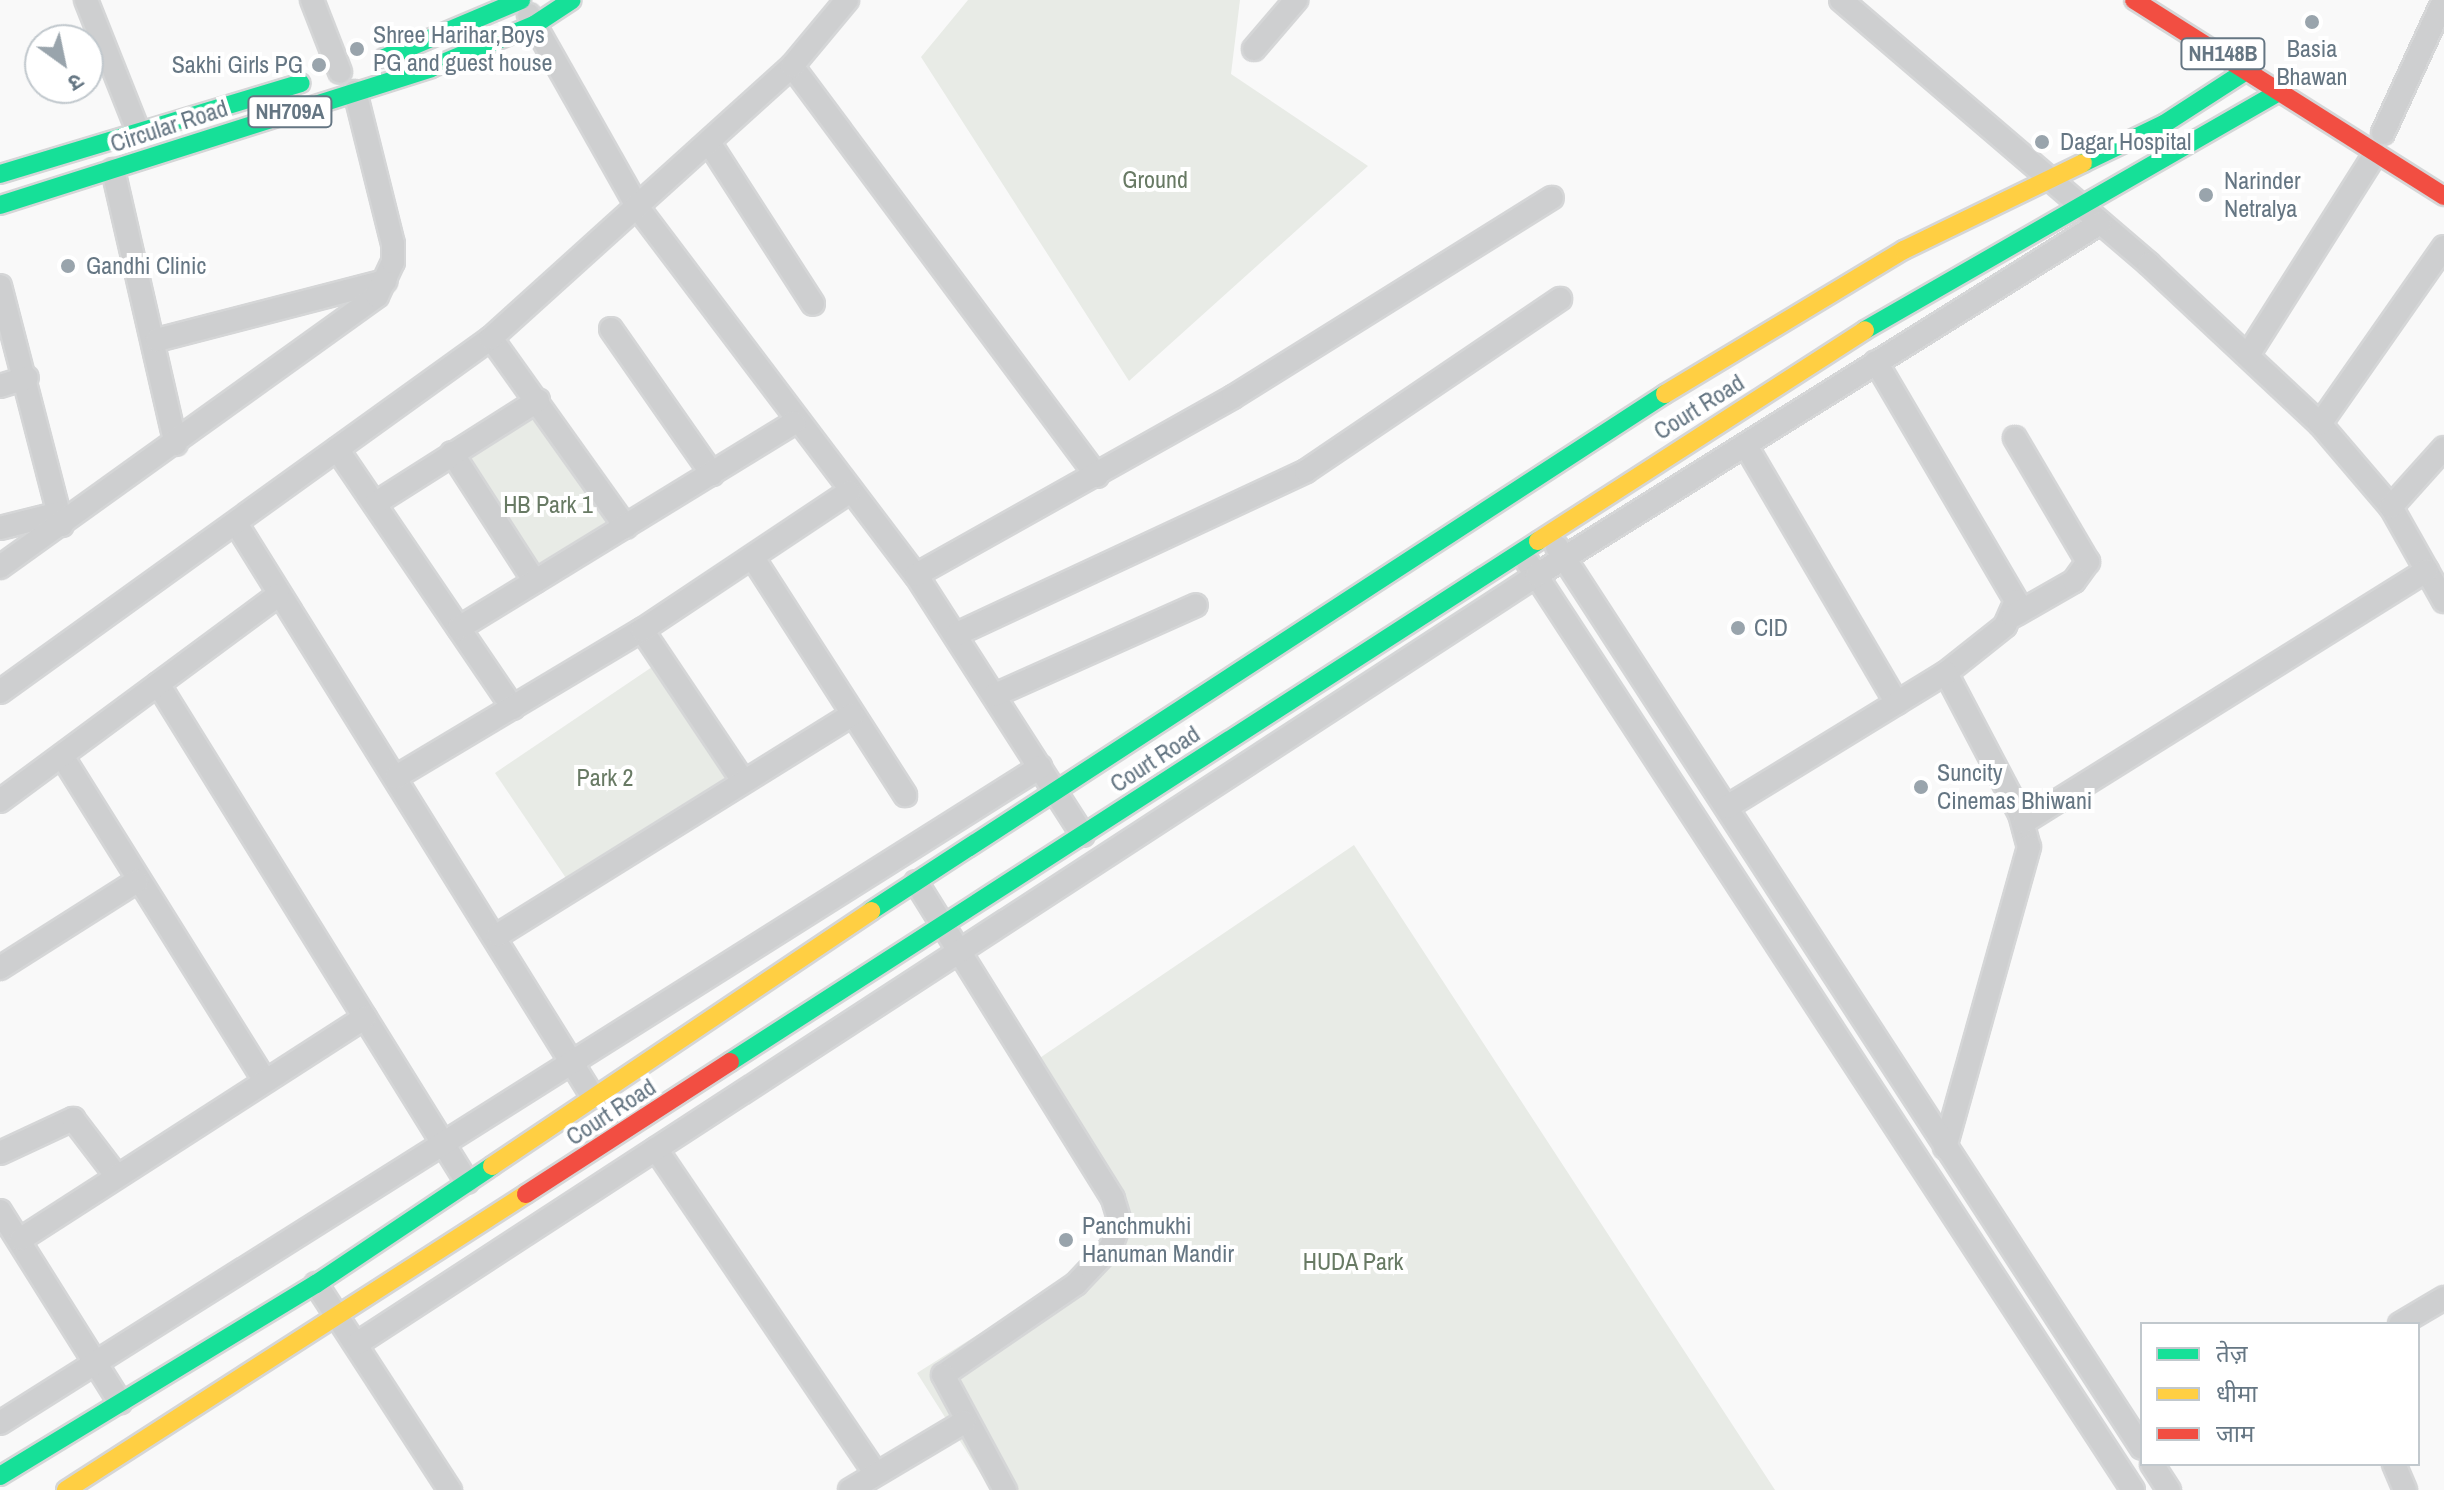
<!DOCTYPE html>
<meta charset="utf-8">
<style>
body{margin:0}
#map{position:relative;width:2444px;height:1490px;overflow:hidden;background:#f9f9f9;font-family:"Archivo Narrow","Noto Sans Devanagari",sans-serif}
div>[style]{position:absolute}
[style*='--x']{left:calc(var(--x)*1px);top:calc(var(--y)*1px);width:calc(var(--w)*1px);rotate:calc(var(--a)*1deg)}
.green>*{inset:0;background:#e8ebe6;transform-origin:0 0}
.roads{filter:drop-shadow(2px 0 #d5d6d7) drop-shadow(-2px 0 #d5d6d7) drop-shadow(0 2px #d5d6d7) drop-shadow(0 -2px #d5d6d7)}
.street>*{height:22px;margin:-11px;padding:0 11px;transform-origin:11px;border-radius:11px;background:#cecfd0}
.fast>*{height:18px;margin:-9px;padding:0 9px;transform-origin:9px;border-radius:9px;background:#16e098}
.slow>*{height:18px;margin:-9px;padding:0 9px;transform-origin:9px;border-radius:9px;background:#ffcf43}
.jam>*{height:18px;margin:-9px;padding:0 9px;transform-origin:9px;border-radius:9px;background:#f24e42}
.dots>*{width:22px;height:22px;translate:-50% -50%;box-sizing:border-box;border:4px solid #fff;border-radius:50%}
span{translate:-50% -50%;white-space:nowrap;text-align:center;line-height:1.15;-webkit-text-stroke:8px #fff;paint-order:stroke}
.shield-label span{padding:2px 6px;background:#fff;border:2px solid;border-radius:6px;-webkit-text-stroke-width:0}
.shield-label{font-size:22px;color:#657683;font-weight:700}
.poi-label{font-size:24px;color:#657683}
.left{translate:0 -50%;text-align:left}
.right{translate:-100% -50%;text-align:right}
.street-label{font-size:24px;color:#657683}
.park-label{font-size:24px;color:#687a64}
.legend{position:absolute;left:2140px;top:1322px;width:280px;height:144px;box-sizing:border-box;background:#fff;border:2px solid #c1c8cd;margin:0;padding:10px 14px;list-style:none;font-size:24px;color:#657683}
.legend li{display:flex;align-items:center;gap:16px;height:40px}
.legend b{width:40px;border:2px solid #c1c8cd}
.north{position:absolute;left:24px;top:24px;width:80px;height:80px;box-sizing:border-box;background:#fff;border:2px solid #c1c8cd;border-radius:50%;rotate:147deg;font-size:22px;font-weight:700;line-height:32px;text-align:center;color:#657683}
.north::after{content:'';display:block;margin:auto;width:28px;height:36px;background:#99a4ac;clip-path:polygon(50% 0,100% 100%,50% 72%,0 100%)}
</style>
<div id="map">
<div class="green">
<i style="clip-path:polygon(968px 0,1240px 0,1231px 74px,1368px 166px,1129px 381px,921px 57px)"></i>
<i style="left:537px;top:406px;width:146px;height:93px;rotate:55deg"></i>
<i style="left:655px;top:665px;width:135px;height:193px;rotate:56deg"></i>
<i style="clip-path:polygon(1354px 845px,1775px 1490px,991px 1490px,917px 1373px,1126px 1241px,1019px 1072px)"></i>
</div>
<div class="roads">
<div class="street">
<i style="--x:86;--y:0;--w:141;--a:68.3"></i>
<i style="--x:312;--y:0;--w:77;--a:68.7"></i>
<i style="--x:1841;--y:0;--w:406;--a:40.6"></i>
<i style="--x:2149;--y:264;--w:234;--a:43.1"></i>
<i style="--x:2320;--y:424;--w:109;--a:49.5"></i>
<i style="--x:2391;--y:507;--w:108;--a:60.6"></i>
<i style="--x:529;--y:15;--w:222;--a:60.5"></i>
<i style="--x:638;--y:208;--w:460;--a:52.9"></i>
<i style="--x:916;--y:575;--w:309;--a:57.3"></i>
<i style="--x:1254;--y:49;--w:65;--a:-49.4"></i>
<i style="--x:792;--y:66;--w:511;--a:53.35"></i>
<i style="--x:2383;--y:133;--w:146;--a:-65.4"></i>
<i style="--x:710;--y:144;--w:190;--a:57.2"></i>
<i style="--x:113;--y:170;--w:281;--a:77.1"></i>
<i style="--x:0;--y:286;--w:247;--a:75.5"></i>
<i style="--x:611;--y:329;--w:177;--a:55.1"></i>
<i style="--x:491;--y:338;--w:232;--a:54.5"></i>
<i style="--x:157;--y:340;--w:236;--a:-14.5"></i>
<i style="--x:2248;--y:355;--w:238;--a:-57.7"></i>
<i style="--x:1876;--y:362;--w:277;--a:59.6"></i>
<i style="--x:2016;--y:601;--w:27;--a:114"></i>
<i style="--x:2005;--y:626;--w:75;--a:141.5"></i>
<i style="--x:1946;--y:673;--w:159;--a:62.3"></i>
<i style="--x:2020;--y:814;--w:34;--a:75"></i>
<i style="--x:2029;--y:847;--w:312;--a:105.6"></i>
<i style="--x:0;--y:386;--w:28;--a:-17"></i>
<i style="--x:2320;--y:424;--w:216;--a:-55"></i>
<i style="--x:1746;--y:446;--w:298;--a:59.6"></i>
<i style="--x:337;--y:449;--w:313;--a:55.8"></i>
<i style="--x:452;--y:453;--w:153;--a:57.2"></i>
<i style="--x:376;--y:503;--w:192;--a:-32.4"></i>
<i style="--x:2391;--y:507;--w:79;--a:-48.1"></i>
<i style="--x:237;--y:525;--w:674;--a:58.1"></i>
<i style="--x:0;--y:528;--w:62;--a:-14"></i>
<i style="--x:1557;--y:547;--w:1074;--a:57.01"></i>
<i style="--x:753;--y:558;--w:282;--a:57.3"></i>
<i style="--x:1528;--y:563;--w:1107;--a:56.87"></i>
<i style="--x:0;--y:567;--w:464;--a:-35.7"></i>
<i style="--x:377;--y:296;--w:38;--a:-65"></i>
<i style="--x:393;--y:262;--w:18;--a:-90"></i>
<i style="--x:393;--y:244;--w:157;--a:-104"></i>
<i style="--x:916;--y:575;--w:364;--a:-29.3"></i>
<i style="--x:1233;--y:397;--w:376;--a:-32"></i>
<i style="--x:2013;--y:616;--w:70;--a:-29.8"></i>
<i style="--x:2074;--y:581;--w:24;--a:-54"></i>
<i style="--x:2088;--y:562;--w:144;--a:-120.5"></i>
<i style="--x:459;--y:628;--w:393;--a:-31.5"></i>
<i style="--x:642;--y:630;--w:182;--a:56.2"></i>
<i style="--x:957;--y:634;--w:385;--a:-25"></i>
<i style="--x:1306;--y:471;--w:307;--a:-34.1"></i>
<i style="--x:158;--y:684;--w:586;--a:58.18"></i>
<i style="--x:0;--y:692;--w:605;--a:-35.79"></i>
<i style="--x:491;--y:338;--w:406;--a:-42.1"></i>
<i style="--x:792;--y:66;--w:86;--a:-50.2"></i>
<i style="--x:995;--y:695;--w:220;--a:-24.1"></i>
<i style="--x:62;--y:756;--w:383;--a:58"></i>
<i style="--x:396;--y:777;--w:287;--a:-30.9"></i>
<i style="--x:642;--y:630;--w:249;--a:-33.7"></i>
<i style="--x:0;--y:801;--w:346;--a:-36.5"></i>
<i style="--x:1727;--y:807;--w:257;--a:-31.5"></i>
<i style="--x:2024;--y:822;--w:475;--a:-32"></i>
<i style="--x:916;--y:882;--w:373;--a:58.1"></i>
<i style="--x:1113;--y:1199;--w:24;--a:73"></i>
<i style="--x:1120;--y:1222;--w:27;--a:110"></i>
<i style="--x:1111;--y:1247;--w:51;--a:133.4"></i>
<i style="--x:1076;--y:1284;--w:161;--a:145.6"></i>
<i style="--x:943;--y:1375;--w:131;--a:61.7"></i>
<i style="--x:498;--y:935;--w:417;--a:-31.9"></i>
<i style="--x:0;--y:968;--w:162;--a:-32.4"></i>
<i style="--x:656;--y:1149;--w:392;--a:55.9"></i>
<i style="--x:0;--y:1153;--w:81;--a:-25"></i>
<i style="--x:73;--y:1119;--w:69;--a:52.6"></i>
<i style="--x:0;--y:1211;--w:226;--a:57.9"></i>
<i style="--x:21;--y:1239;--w:409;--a:-32.8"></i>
<i style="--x:316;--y:1284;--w:246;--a:57"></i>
<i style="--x:2400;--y:1324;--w:51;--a:-30.6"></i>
<i style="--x:358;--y:1343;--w:1407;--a:-33.08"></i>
<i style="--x:1537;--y:575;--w:664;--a:-32.01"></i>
<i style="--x:0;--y:1423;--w:1230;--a:-32.24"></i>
<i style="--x:2152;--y:1464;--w:31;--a:57"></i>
<i style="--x:2394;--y:1464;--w:28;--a:67"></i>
<i style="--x:850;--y:1490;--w:133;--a:-30.8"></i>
</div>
<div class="fast">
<i style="--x:384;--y:58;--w:149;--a:-22.9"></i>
<i style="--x:2083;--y:163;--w:90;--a:-25.7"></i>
<i style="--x:2164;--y:124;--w:101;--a:-32.9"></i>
<i style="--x:0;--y:174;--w:314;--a:-16.8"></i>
<i style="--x:0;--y:205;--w:452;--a:-17.6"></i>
<i style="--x:431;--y:68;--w:112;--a:-22.7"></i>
<i style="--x:534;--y:25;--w:45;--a:-33.3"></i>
<i style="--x:1865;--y:330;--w:482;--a:-29.9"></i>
<i style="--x:871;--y:911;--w:947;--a:-33.07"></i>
<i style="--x:730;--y:1062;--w:961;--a:-32.81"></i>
<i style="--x:0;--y:1476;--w:370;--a:-31.3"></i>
<i style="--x:316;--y:1284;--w:212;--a:-33.8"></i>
</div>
<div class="slow">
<i style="--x:1665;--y:394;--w:279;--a:-31.1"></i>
<i style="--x:1904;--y:250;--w:199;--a:-25.9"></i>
<i style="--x:1538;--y:541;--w:389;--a:-32.8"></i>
<i style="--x:492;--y:1166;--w:457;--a:-33.9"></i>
<i style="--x:66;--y:1490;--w:547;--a:-32.76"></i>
</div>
<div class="jam">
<i style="--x:2134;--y:0;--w:367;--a:32.3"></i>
<i style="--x:526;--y:1194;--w:243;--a:-32.9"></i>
</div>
</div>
<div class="dots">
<i style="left:2312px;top:22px;background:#99a4ac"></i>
<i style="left:357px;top:49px;background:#99a4ac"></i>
<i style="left:319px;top:65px;background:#99a4ac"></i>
<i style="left:2042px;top:142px;background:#99a4ac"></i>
<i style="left:2206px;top:195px;background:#99a4ac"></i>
<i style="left:68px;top:266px;background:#99a4ac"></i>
<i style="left:1738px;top:628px;background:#99a4ac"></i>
<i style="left:1921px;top:787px;background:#99a4ac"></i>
<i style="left:1066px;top:1240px;background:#99a4ac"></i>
</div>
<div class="shield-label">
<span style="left:2223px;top:54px">NH148B</span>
<span style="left:290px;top:112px">NH709A</span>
</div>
<div class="poi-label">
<span class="left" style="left:373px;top:49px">Shree Harihar,Boys<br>PG and guest house</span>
<span style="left:2312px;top:63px">Basia<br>Bhawan</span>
<span class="right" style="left:303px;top:65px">Sakhi Girls PG</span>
<span class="left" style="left:2060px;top:142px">Dagar Hospital</span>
<span class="left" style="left:2224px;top:195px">Narinder<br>Netralya</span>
<span class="left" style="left:86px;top:266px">Gandhi Clinic</span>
<span class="left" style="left:1754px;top:628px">CID</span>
<span class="left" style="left:1937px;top:787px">Suncity<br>Cinemas Bhiwani</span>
<span class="left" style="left:1082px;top:1240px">Panchmukhi<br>Hanuman Mandir</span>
</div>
<div class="street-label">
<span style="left:169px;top:126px;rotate:-18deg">Circular Road</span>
<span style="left:1699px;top:407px;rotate:-32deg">Court Road</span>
<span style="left:1155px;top:759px;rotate:-33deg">Court Road</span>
<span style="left:611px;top:1112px;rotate:-33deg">Court Road</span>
</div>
<div class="park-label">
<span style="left:1155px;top:180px">Ground</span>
<span style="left:548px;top:505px">HB Park 1</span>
<span style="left:605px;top:778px">Park 2</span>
<span style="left:1353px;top:1262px">HUDA Park</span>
</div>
<ul class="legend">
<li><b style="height:10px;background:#16e098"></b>तेज़</li>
<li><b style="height:10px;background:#ffcf43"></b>धीमा</li>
<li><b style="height:10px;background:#f24e42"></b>जाम</li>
</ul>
<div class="north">उ</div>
</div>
